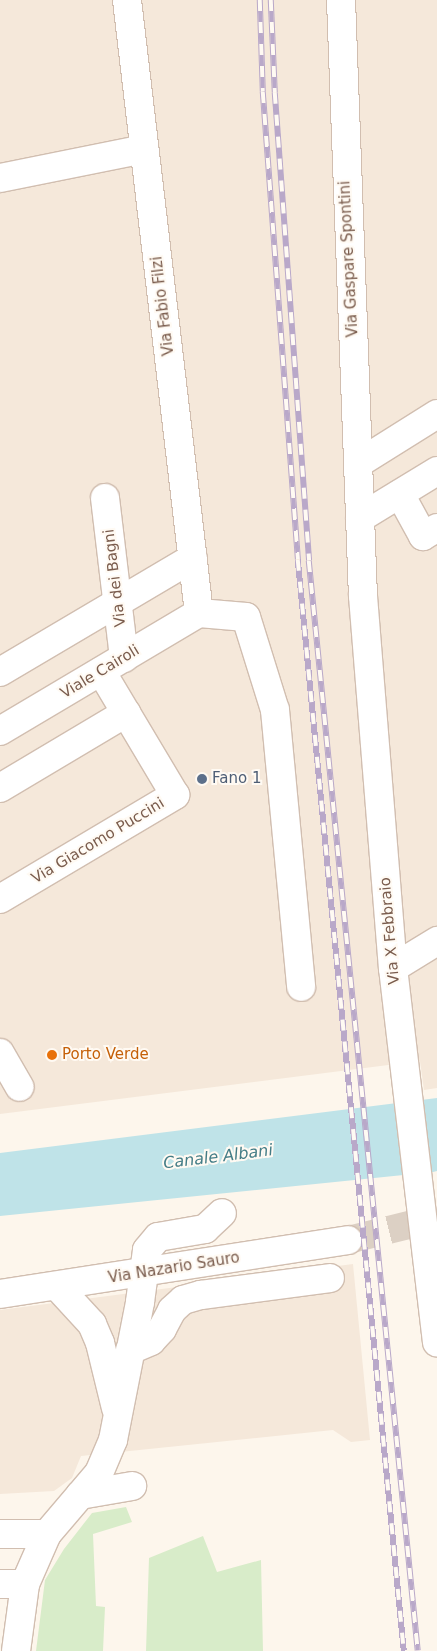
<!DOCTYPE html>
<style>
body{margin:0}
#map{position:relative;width:437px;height:1651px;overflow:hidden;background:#fdf6ec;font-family:"DejaVu Sans",sans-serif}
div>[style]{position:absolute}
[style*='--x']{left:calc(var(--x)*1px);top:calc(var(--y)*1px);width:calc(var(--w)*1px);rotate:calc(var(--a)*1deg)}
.residential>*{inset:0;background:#f5e8da}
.green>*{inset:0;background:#d8ecc9}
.water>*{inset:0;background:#bfe3e8}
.minor-tunnel>*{height:28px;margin-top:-14px;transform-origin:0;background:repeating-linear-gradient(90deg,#dcd0c4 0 28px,transparent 0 42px)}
.roads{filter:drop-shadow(1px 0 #d1beb0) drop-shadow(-1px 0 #d1beb0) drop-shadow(0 1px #d1beb0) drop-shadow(0 -1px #d1beb0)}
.minor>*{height:28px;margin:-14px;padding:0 14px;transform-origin:14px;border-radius:14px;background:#fff}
.rail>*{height:5.5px;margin-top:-2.75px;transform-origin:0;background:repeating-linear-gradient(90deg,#fffaf3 0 11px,#b9a8c9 0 22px);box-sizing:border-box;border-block:1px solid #b9a8c9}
.dots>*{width:14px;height:14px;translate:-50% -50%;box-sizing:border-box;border:2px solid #fffaf3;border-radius:50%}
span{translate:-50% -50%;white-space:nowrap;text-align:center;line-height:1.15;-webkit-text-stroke:4px #fffaf3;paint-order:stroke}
.street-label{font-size:15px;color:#7a5c4d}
.service-label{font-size:15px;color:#4e5e75}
.left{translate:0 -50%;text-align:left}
.food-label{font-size:15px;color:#c56008}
.water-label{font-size:16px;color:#437c86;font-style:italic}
</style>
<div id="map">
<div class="residential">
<i style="clip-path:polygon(0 0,437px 0,437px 1088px,424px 1090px,420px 1061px,0 1114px)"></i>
<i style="clip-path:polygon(353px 1264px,370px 1440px,351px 1442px,333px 1430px,81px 1456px,72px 1478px,54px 1491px,0 1494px,0 1310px)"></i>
</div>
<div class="green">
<i style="clip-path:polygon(126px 1507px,132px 1522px,93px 1534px,96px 1606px,105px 1607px,103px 1651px,36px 1651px,45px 1580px,64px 1549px,92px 1513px)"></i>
<i style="clip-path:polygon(203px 1536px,217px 1572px,261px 1560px,263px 1651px,146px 1651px,149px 1558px)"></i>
</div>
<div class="water">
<i style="clip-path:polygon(437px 1098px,437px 1171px,433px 1172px,0 1216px,0 1153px)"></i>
</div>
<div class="minor-tunnel">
<i style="--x:348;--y:1240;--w:92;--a:-13.9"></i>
</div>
<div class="roads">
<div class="minor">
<i style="--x:127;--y:0;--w:617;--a:83.3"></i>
<i style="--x:341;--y:0;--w:596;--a:87.89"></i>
<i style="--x:363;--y:596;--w:373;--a:85.4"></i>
<i style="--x:393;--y:968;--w:377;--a:83.3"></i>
<i style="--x:0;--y:178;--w:147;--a:-11.4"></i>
<i style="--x:359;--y:463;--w:92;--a:-32.1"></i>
<i style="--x:400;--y:494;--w:48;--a:61.3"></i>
<i style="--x:423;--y:536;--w:16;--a:-30"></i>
<i style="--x:105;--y:498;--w:161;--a:83.2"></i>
<i style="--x:360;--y:518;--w:90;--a:-31.4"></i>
<i style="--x:199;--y:613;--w:47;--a:4.9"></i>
<i style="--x:246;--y:617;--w:97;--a:72.7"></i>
<i style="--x:275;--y:710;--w:278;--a:84.6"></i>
<i style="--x:0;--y:672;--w:224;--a:-30.6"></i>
<i style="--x:0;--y:731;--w:231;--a:-30.7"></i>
<i style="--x:0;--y:788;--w:147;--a:-30.8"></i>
<i style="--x:0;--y:899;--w:204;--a:-30.7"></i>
<i style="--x:175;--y:795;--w:144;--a:-120.8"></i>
<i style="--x:393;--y:968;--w:52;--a:-31.5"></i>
<i style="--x:0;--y:1053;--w:39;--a:60"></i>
<i style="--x:57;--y:1286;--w:52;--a:47.4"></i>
<i style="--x:92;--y:1324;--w:21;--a:67"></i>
<i style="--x:100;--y:1343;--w:67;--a:76.2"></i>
<i style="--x:0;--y:1294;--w:352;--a:-8.8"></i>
<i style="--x:130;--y:1350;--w:23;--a:-23"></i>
<i style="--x:151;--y:1341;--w:16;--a:-47"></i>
<i style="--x:162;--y:1329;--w:21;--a:-62"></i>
<i style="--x:172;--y:1310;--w:15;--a:-42"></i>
<i style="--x:183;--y:1300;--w:19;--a:-16"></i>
<i style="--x:201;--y:1295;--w:130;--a:-7.5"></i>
<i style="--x:80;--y:1495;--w:53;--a:-9.8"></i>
<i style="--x:0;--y:1534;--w:47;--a:0"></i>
<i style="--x:0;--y:1584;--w:25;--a:0"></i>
<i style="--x:16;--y:1651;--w:68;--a:-82.3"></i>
<i style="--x:25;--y:1584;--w:55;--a:-66.3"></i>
<i style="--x:47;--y:1534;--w:80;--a:-49.6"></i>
<i style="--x:99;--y:1473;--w:36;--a:-67"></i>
<i style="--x:113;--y:1440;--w:141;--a:-78.9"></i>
<i style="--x:140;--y:1302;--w:52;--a:-82.3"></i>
<i style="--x:147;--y:1250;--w:17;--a:-50"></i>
<i style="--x:158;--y:1237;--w:48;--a:-9.7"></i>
<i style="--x:205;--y:1229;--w:23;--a:-43"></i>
</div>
</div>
<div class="rail">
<i style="--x:260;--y:0;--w:92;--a:88.1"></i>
<i style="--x:263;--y:92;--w:469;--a:85.7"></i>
<i style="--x:298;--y:560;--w:1096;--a:84.45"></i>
<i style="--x:271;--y:0;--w:93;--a:87.5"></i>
<i style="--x:275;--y:93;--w:469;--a:85.8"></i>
<i style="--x:309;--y:561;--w:1095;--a:84.29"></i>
</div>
<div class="dots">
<i style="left:202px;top:779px;background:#5c6f8a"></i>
<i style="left:52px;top:1055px;background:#e8710a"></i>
</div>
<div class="street-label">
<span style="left:349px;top:259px;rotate:-93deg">Via Gaspare Spontini</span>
<span style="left:163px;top:306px;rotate:-97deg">Via Fabio Filzi</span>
<span style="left:115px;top:578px;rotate:-97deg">Via dei Bagni</span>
<span style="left:100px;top:672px;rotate:-31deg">Viale Cairoli</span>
<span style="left:98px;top:841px;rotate:-31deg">Via Giacomo Puccini</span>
<span style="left:390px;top:931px;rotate:-95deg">Via X Febbraio</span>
<span style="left:174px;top:1268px;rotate:-9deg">Via Nazario Sauro</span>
</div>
<div class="service-label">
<span class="left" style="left:212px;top:779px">Fano 1</span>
</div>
<div class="food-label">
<span class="left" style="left:62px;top:1055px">Porto Verde</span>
</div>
<div class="water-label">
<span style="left:218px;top:1157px;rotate:-7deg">Canale Albani</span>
</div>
</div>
